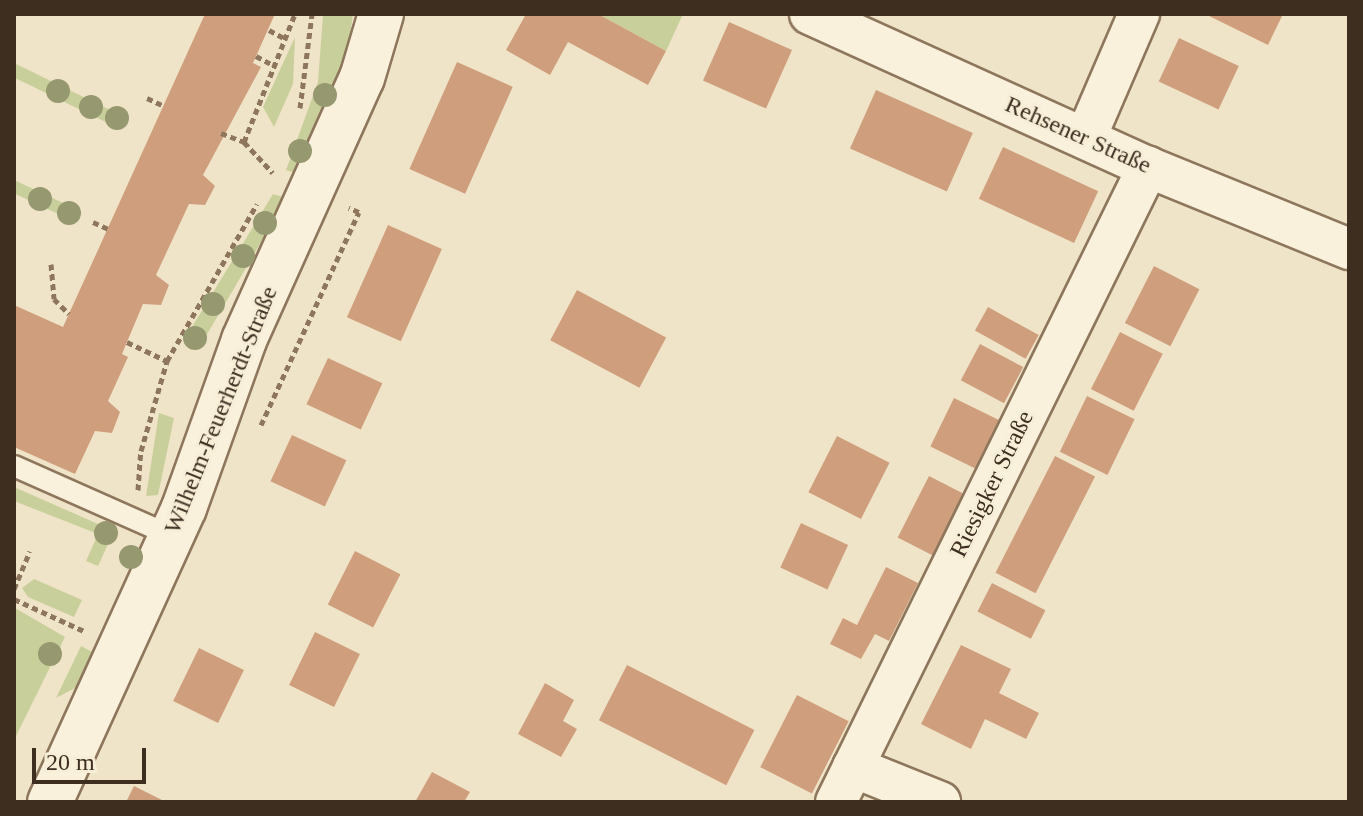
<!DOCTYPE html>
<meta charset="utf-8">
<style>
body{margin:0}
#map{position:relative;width:1363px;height:816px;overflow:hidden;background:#f0e4c8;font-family:"Times New Roman",serif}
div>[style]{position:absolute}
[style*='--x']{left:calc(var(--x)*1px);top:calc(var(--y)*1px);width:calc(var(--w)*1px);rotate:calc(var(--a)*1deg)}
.green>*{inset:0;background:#c9cf9b;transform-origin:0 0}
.building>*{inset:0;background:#cf9f7d;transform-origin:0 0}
.path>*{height:5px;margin-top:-2.5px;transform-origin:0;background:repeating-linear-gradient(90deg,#8d765c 0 6px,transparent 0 10px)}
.roads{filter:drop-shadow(2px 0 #8d765c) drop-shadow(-2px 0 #8d765c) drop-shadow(0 2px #8d765c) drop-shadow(0 -2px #8d765c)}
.lane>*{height:20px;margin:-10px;padding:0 10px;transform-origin:10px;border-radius:10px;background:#faf1dc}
.street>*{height:40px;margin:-20px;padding:0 20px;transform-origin:20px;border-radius:20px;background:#faf1dc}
.secondary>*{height:44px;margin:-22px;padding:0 22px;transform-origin:22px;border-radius:22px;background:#faf1dc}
.trees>*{width:24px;height:24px;margin:-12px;border-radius:50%;background:#96986f}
span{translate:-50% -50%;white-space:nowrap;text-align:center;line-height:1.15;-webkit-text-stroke:6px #f7eed8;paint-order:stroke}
.street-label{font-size:24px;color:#3d2e20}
.frame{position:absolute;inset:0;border:16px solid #3d2e20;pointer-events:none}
.scale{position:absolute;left:32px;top:748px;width:114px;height:36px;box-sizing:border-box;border:4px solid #3d2e20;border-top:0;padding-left:10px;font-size:24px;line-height:28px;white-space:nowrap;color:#3d2e20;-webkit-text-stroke:6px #f7eed8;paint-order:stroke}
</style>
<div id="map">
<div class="green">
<i style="clip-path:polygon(323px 14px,353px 14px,348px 50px,337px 89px,295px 173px,286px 170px,318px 82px)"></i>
<i style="clip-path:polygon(598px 14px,683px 14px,666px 51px)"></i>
<i style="clip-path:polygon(295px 37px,293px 84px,274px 127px,263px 107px)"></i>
<i style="left:14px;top:63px;width:123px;height:13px;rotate:26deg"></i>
<i style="left:14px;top:180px;width:71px;height:12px;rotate:25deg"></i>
<i style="clip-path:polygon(273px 194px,286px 198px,280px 210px,199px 348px,184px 340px)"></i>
<i style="clip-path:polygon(159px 413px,174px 418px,158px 495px,146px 496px)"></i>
<i style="clip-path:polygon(14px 487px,114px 531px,98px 566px,86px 561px,98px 534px,14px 501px)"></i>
<i style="clip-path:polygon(34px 579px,82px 600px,74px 617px,28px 597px,22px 588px)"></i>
<i style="clip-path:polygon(15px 608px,65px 637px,14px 740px,14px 610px)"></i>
<i style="clip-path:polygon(81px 646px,94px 653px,79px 686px,56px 698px)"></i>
</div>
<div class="building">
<i style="clip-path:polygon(205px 14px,274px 16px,253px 63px,261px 67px,203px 175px,215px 186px,205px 205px,189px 204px,156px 275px,169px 285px,161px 305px,143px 304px,127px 342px,122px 354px,128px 357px,108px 401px,120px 412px,112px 433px,95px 431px,75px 474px,14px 447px,14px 305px,63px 327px)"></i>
<i style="clip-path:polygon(526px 14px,598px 14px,666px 51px,648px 85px,568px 42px,550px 75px,506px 50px)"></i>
<i style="clip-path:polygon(1205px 14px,1283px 14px,1268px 45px)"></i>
<i style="left:729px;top:22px;width:69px;height:64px;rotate:24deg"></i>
<i style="left:1179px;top:38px;width:66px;height:48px;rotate:25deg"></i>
<i style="left:457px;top:62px;width:61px;height:117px;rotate:24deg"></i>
<i style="left:876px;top:90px;width:106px;height:64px;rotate:24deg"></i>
<i style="left:1003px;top:147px;width:105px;height:57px;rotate:25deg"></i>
<i style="left:388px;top:225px;width:59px;height:101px;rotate:24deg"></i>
<i style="left:1154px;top:266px;width:51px;height:64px;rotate:27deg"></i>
<i style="left:577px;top:290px;width:101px;height:57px;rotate:28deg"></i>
<i style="left:988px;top:307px;width:58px;height:27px;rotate:29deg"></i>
<i style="left:1120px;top:332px;width:48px;height:64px;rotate:27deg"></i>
<i style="left:980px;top:344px;width:49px;height:41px;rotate:28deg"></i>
<i style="left:328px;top:358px;width:60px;height:51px;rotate:25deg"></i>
<i style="left:1087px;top:396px;width:53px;height:62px;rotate:26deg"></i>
<i style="left:954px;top:398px;width:50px;height:54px;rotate:26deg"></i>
<i style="left:292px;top:435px;width:60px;height:51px;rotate:25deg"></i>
<i style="left:837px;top:436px;width:59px;height:63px;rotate:27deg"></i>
<i style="left:1055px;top:456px;width:45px;height:131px;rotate:27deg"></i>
<i style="left:929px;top:476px;width:40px;height:69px;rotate:27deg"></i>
<i style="left:801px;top:523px;width:52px;height:49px;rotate:25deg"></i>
<i style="left:355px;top:551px;width:51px;height:60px;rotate:27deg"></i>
<i style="clip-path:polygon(886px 567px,918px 583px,889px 641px,875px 634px,861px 659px,830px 644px,843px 618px,857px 625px)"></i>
<i style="left:992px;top:583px;width:60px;height:32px;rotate:27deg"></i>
<i style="left:315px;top:632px;width:50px;height:59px;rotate:26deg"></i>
<i style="clip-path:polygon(961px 645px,1011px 669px,999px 693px,1039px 713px,1026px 739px,985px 719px,971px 749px,921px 724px)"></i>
<i style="left:199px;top:648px;width:50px;height:59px;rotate:26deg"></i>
<i style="left:627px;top:665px;width:143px;height:62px;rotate:27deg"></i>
<i style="clip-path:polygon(545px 683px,574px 700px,563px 721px,577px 729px,561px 757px,518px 734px)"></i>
<i style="left:797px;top:695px;width:58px;height:81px;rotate:27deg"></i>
<i style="clip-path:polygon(432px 772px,470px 792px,464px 802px,415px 802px)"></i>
<i style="clip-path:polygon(134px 786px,166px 802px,126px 802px)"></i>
</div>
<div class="path">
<i style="--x:269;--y:30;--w:19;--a:28"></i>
<i style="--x:256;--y:56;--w:21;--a:28"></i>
<i style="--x:147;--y:98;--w:19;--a:25"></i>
<i style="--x:300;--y:108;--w:95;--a:-82.7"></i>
<i style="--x:221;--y:133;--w:25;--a:21"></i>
<i style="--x:244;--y:142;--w:42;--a:46.9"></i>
<i style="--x:244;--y:142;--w:138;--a:-68.3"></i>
<i style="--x:93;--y:222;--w:17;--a:24"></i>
<i style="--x:51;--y:264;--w:35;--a:85"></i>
<i style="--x:54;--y:299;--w:21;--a:45"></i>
<i style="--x:127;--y:342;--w:44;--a:25.4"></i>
<i style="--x:261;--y:425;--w:234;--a:-65.3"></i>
<i style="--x:359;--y:212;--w:11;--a:-158"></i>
<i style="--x:138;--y:490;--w:39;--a:-86"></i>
<i style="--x:141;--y:451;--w:94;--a:-73.9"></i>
<i style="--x:167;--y:361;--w:181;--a:-60.2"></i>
<i style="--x:14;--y:589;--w:41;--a:-67.2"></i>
<i style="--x:14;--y:599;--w:79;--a:24.6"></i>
</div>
<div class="roads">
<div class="lane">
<i style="--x:14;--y:466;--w:173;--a:23.9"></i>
</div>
<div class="street">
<i style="--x:810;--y:14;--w:371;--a:24.4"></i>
<i style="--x:1148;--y:167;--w:217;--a:22.2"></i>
<i style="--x:1086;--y:137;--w:134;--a:-66.7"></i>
<i style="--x:853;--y:767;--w:94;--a:21.9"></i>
<i style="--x:836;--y:802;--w:708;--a:-63.83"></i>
</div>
<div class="secondary">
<i style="--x:50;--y:802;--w:323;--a:-65.5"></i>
<i style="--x:184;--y:508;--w:178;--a:-70.3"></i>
<i style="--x:244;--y:340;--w:287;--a:-65.8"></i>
<i style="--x:362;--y:78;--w:67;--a:-73.5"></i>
</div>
</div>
<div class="trees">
<i style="left:58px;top:91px"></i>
<i style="left:325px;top:95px"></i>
<i style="left:91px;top:107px"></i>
<i style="left:117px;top:118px"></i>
<i style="left:300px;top:151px"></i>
<i style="left:40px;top:199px"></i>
<i style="left:69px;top:213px"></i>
<i style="left:265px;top:223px"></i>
<i style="left:243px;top:256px"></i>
<i style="left:213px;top:304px"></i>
<i style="left:195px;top:338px"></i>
<i style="left:106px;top:533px"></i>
<i style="left:131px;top:557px"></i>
<i style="left:50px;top:654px"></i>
</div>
<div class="street-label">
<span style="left:1078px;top:135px;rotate:24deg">Rehsener Straße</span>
<span style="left:221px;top:410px;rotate:-68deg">Wilhelm-Feuerherdt-Straße</span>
<span style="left:992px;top:484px;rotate:-64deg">Riesigker Straße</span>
</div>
<div class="frame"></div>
<div class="scale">20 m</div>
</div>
